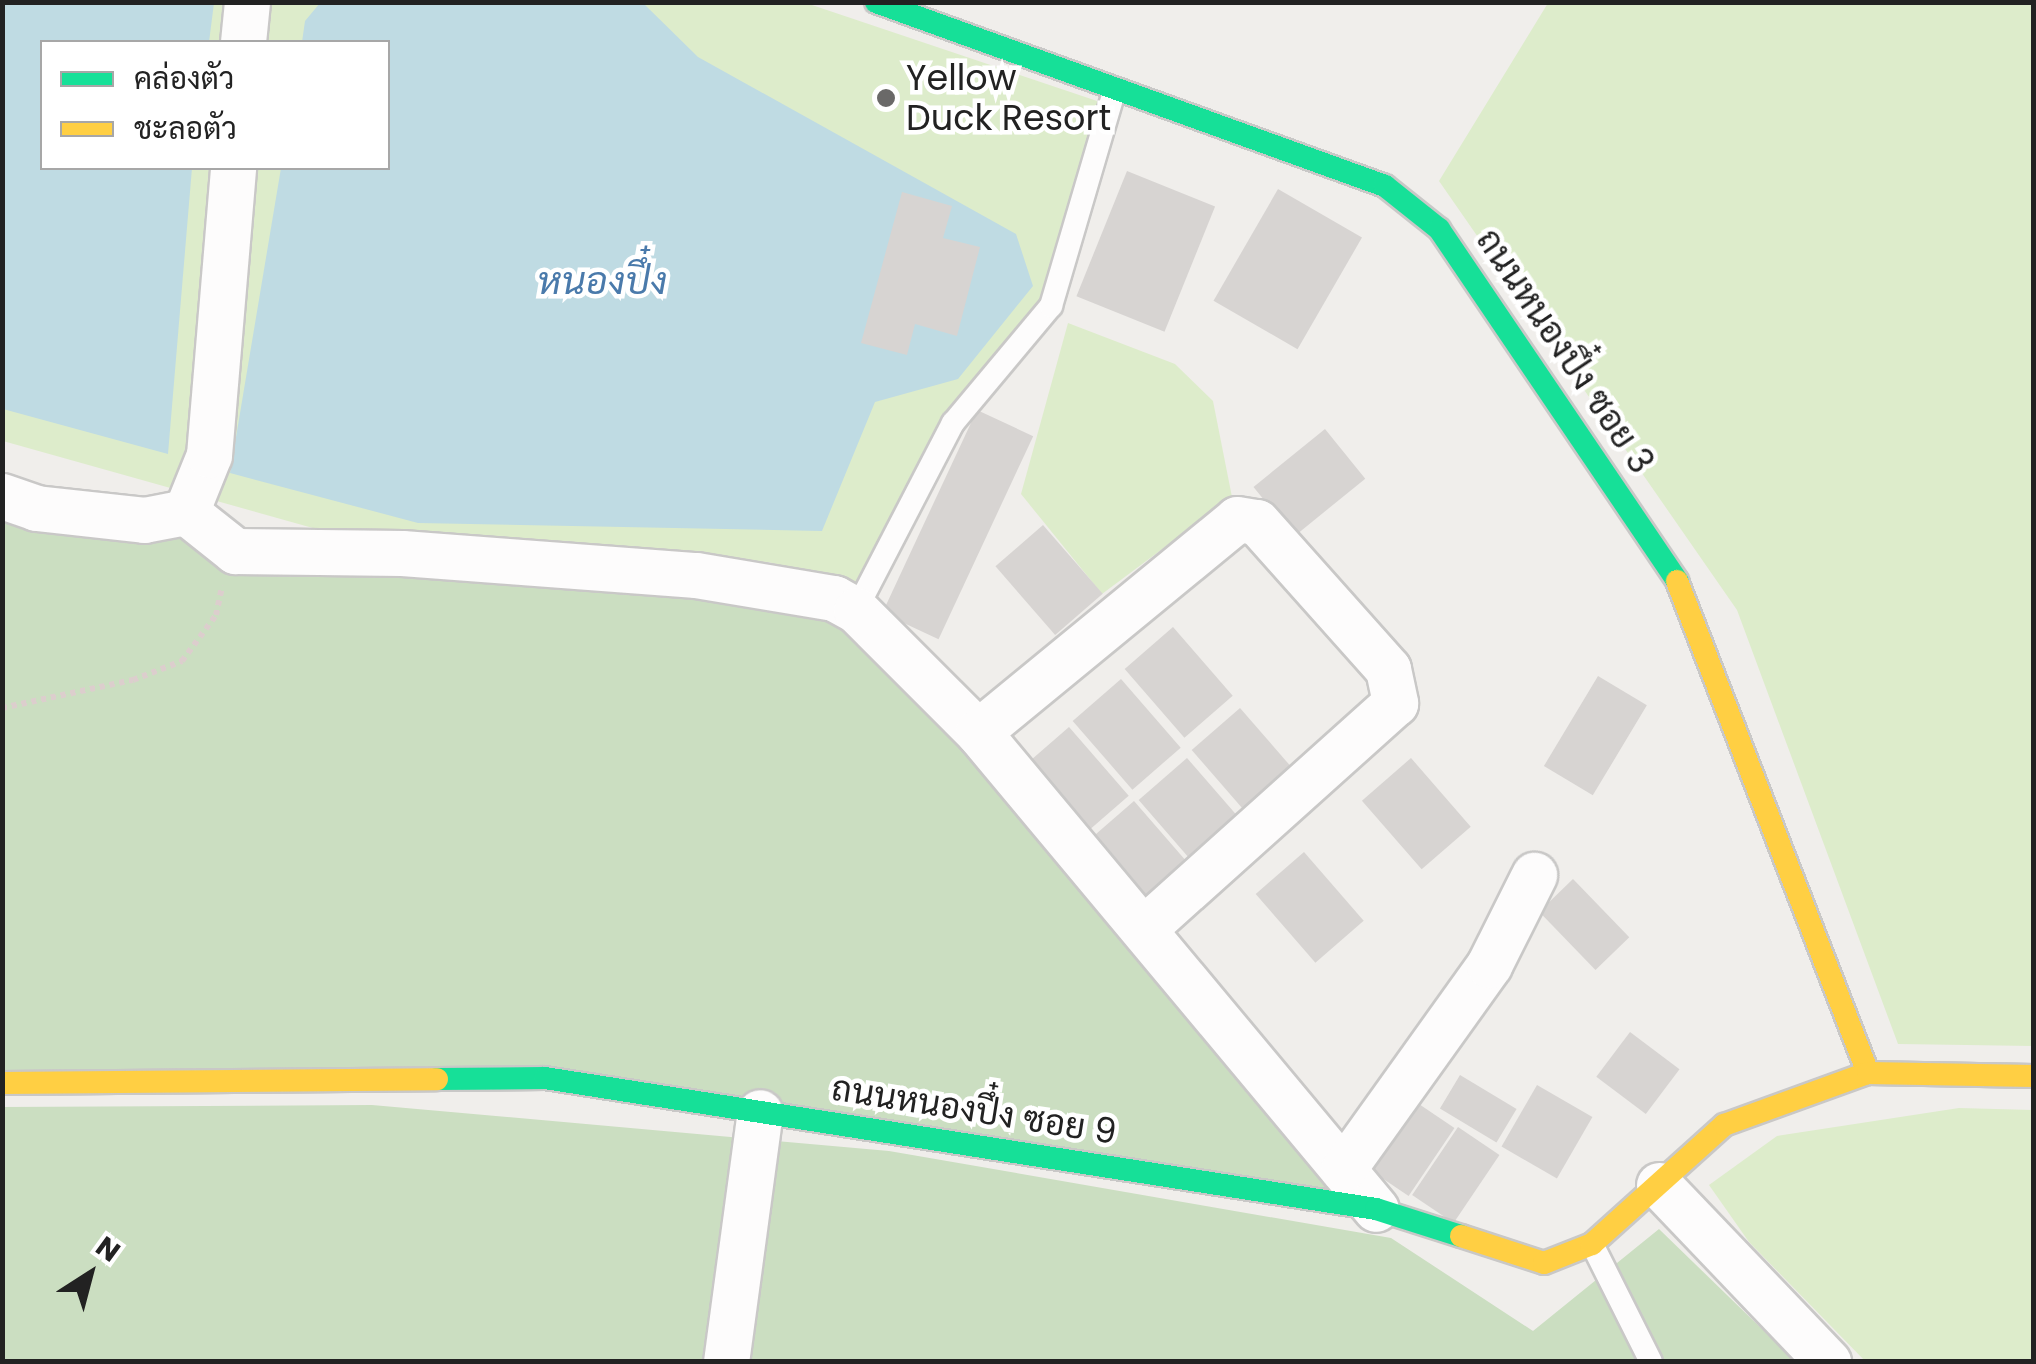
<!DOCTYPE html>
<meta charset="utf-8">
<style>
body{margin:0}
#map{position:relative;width:2036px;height:1364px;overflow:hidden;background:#f0eeeb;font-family:Poppins,Sarabun,sans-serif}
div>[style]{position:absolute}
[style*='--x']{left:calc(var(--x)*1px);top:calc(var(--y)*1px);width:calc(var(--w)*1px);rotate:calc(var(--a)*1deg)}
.grass>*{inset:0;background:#ddeccb}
.forest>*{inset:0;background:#cbdec1}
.water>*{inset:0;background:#bfdbe3}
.building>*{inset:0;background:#d7d4d2;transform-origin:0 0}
.path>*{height:6px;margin-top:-3px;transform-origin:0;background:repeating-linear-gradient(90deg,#dccecd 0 5px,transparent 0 10px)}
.roads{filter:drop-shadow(2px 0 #c9c8c7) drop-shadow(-2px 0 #c9c8c7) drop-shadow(0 2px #c9c8c7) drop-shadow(0 -2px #c9c8c7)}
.lane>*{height:22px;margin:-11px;padding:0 11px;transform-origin:11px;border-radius:11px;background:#fdfcfc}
.street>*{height:45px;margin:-22.5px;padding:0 22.5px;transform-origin:22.5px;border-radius:22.5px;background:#fdfcfc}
.fast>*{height:22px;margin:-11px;padding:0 11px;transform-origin:11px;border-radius:11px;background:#16e098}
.slow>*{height:22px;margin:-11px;padding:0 11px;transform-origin:11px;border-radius:11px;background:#ffcf43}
.dots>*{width:28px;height:28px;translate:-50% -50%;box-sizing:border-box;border:5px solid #fff;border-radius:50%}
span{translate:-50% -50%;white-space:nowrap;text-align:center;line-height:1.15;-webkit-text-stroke:9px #fff;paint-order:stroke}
.poi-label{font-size:35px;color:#222}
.left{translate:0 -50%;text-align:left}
.street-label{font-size:35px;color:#222}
.water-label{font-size:38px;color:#4a7aab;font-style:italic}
.frame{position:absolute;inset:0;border:5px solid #222;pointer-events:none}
.legend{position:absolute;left:40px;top:40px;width:350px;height:130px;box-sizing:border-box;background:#fff;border:2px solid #a7a7a7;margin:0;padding:12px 18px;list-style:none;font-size:30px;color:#222}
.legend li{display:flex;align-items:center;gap:20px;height:50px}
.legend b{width:50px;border:2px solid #a7a7a7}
.north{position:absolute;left:40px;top:1224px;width:100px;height:100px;-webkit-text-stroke:8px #fff;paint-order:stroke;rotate:36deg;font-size:28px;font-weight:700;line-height:40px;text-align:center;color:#222}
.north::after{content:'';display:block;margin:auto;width:35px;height:45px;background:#222;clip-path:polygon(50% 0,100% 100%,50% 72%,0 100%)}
</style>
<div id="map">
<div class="grass">
<i style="clip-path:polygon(evenodd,2px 3px,806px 3px,1112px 106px,1051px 306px,953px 423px,857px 584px,768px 562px,402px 553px,3px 441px,2px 3px,42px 42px,388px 42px,388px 168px,42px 168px,42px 42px)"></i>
<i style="clip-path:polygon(1548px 3px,2033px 3px,2033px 1046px,1898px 1044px,1737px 610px,1439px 181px)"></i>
<i style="clip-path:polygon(1068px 323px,1175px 364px,1213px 401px,1232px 497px,1102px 594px,1021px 494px)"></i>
<i style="clip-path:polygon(1959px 1108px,2033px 1110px,2033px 1361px,1865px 1361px,1749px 1242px,1709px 1185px,1777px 1136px)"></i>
</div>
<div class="forest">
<i style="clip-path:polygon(3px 496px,36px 508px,856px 610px,1376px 1209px,545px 1078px,3px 1083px)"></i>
<i style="clip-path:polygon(372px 1105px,889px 1151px,1391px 1238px,1533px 1331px,1659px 1229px,1795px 1361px,3px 1361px,2px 1107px)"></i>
</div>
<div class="water">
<i style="clip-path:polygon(2px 3px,214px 3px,209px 42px,42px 42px,42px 168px,192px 168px,168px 454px,3px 409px)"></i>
<i style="clip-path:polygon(320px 3px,643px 3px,698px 57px,1016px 234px,1033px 286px,958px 379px,875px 402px,822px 531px,418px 523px,230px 473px,281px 168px,388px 168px,388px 42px,302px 42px,305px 21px)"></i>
</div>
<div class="building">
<i style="left:1127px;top:171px;width:95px;height:135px;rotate:22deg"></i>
<i style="left:1278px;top:189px;width:97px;height:129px;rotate:30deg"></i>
<i style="clip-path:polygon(902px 192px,952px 206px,943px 238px,980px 247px,957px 336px,915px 324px,907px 355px,861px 343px)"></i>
<i style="left:977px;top:410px;width:62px;height:224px;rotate:25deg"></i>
<i style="left:1325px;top:429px;width:64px;height:92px;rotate:51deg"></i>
<i style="left:1043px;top:525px;width:91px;height:63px;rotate:49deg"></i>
<i style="left:1173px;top:627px;width:91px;height:64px;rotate:49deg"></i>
<i style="left:1598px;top:676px;width:57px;height:105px;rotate:31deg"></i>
<i style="left:1121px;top:679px;width:91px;height:64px;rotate:49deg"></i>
<i style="left:1240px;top:708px;width:91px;height:64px;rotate:49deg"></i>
<i style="left:1069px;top:727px;width:91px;height:63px;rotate:49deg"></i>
<i style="left:1187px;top:758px;width:91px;height:64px;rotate:49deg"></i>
<i style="left:1411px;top:758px;width:91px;height:65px;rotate:49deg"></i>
<i style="left:1134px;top:801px;width:91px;height:64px;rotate:49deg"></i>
<i style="left:1304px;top:852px;width:91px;height:64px;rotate:49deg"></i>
<i style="left:1573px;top:879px;width:81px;height:47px;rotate:46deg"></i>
<i style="left:1630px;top:1032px;width:62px;height:56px;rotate:37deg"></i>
<i style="left:1460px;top:1075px;width:66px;height:39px;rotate:31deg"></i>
<i style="left:1537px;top:1085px;width:64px;height:71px;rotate:30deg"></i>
<i style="left:1413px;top:1100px;width:50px;height:82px;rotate:34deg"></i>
<i style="left:1458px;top:1127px;width:50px;height:82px;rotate:34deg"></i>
</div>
<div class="path">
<i style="--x:2;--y:708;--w:134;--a:-12.1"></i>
<i style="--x:133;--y:680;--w:53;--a:-21.2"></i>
<i style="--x:182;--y:661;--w:57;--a:-53.5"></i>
<i style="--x:216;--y:615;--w:30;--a:-78"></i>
</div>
<div class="roads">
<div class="lane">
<i style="--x:856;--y:610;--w:211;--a:-62.6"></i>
<i style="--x:953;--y:423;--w:153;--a:-50.1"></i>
<i style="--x:1051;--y:306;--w:226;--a:-73.6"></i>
<i style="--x:1592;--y:1244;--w:132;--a:63.4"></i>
</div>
<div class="street">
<i style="--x:243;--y:42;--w:40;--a:-84.3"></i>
<i style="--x:2;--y:496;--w:36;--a:19"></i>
<i style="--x:36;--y:508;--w:109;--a:6.3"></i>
<i style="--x:144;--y:520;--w:43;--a:-10.8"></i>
<i style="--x:186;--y:512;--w:61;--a:-68"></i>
<i style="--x:209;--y:455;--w:288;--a:-85.2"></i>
<i style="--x:186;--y:512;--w:63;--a:38.5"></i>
<i style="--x:235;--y:551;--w:167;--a:0.7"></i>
<i style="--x:402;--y:553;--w:295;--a:4.3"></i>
<i style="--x:696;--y:575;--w:140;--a:9.5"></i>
<i style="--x:834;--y:598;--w:25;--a:29"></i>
<i style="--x:856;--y:610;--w:173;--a:45"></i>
<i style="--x:978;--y:732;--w:621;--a:50.16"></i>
<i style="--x:978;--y:732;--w:335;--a:-39.4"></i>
<i style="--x:1237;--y:519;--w:20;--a:9"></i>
<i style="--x:1257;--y:522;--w:197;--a:48.3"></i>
<i style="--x:1388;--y:669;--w:35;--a:78"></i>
<i style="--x:1395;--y:703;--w:336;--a:138.1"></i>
<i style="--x:1343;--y:1169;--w:251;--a:-54.4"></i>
<i style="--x:1489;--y:965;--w:101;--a:-63.4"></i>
<i style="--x:1659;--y:1185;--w:245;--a:46.3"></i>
<i style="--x:726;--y:1362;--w:252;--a:-82.3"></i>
</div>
<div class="fast">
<i style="--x:876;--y:2;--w:541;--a:19.87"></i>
<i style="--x:1385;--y:186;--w:69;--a:38.5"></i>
<i style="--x:1439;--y:229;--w:425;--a:55.9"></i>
<i style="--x:437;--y:1079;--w:108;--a:-0.5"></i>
<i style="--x:545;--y:1078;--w:841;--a:8.96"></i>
<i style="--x:1376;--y:1209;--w:89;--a:17.6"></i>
</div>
<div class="slow">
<i style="--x:1677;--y:581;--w:528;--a:68.78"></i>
<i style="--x:2;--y:1083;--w:435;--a:-0.5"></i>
<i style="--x:1461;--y:1236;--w:87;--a:18"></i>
<i style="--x:1544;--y:1263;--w:52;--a:-21.6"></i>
<i style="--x:1592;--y:1244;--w:178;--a:-42"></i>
<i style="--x:1724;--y:1125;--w:153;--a:-19.9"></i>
<i style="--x:1868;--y:1073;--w:166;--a:1"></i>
</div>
</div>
<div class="dots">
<i style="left:886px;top:98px;background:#6a6968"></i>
</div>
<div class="poi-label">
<span class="left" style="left:906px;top:98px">Yellow<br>Duck Resort</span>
</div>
<div class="street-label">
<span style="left:1565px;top:351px;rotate:56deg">ถนนหนองปึ๋ง ซอย 3</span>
<span style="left:974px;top:1110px;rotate:9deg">ถนนหนองปึ๋ง ซอย 9</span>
</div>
<div class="water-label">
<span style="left:602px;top:281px">หนองปึ๋ง</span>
</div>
<div class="frame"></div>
<ul class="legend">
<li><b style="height:12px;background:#16e098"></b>คล่องตัว</li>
<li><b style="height:12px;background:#ffcf43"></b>ชะลอตัว</li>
</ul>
<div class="north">N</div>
</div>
